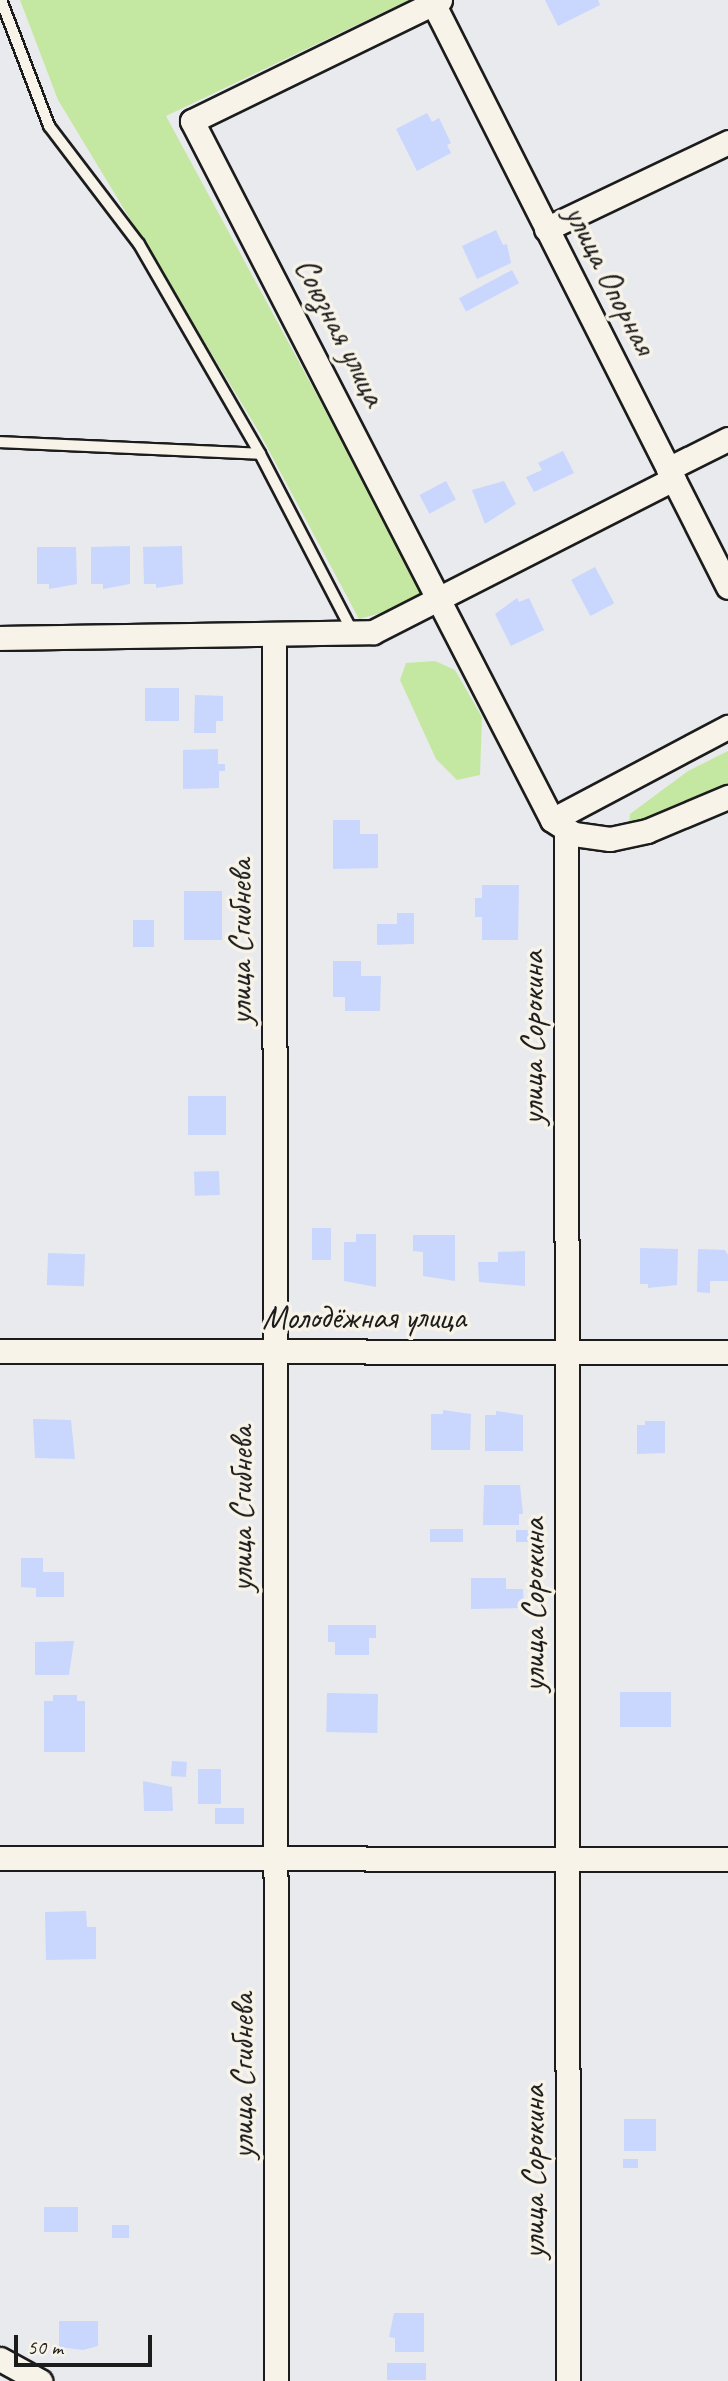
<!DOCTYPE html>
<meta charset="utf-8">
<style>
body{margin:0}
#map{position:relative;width:728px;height:2381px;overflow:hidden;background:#e9eaee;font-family:Caveat,sans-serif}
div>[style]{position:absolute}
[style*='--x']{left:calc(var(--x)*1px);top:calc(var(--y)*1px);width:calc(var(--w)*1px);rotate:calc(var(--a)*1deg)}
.green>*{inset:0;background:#c4e8a1}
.building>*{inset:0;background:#c9d6fd;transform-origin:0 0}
.roads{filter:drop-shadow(2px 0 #1c1c1c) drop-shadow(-2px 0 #1c1c1c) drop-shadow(0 2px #1c1c1c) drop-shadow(0 -2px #1c1c1c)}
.lane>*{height:10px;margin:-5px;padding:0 5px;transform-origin:5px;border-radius:5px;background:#f7f3e8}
.street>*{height:23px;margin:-11.5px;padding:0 11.5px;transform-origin:11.5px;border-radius:11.5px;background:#f7f3e8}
span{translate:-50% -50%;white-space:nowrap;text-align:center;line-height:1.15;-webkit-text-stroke:7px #f7f3e8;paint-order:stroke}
.street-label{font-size:33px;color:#1c1c1c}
.scale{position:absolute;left:14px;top:2335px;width:138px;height:32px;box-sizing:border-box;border:4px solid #1c1c1c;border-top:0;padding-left:9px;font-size:21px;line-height:24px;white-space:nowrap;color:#1c1c1c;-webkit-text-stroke:5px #f7f3e8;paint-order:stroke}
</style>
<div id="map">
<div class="green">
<i style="clip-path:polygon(20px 0,409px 0,166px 116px,424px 593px,410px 605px,359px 619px,259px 432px,58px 100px)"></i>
<i style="clip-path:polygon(435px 661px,455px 670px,482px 717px,480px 775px,457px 780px,436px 759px,400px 680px,406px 663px)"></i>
<i style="clip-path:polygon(728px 751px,728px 791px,648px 823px,629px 824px,630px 814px,688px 771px)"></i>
</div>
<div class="building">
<i style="clip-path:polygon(545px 0,598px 0,600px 5px,558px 26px)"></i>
<i style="clip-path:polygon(427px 113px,432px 122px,439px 118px,451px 143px,447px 145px,451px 153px,417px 171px,396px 129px)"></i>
<i style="clip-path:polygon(496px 230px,503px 245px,507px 244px,511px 263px,477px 279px,462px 246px)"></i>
<i style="left:512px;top:270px;width:15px;height:60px;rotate:62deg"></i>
<i style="clip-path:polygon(563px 451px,574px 473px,534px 492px,526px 477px,542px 470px,538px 463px)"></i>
<i style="left:446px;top:481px;width:21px;height:30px;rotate:62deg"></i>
<i style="clip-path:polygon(504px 481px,516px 504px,485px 524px,472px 490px)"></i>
<i style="clip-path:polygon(130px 546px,130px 584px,103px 589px,103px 584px,91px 584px,91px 547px)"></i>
<i style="clip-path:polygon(182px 546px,183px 584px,156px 588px,156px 584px,144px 584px,143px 547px)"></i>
<i style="clip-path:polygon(37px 547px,76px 547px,77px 584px,49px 589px,49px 584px,37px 584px)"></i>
<i style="left:595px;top:567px;width:41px;height:27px;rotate:62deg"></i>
<i style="clip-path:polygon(517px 598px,519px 602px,529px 598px,544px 630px,511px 646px,495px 614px)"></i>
<i style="left:145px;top:688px;width:34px;height:33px"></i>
<i style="clip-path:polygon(195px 695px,223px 696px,223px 721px,216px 721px,216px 733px,194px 733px)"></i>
<i style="clip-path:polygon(218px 749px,218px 764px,225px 764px,225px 771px,219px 771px,219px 788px,183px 789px,183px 750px)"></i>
<i style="clip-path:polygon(333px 820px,360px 820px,360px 834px,378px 834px,378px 868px,333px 869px)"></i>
<i style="clip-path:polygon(482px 885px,519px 885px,518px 940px,482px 940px,482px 917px,475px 917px,475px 898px,482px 898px)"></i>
<i style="left:184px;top:891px;width:38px;height:49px"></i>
<i style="clip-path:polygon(397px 913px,414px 913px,414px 944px,377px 945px,377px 924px,397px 924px)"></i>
<i style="left:133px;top:920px;width:21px;height:27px"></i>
<i style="clip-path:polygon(333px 961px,361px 961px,361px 976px,381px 976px,380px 1011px,345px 1011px,345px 997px,333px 997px)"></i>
<i style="left:226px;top:1096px;width:39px;height:38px;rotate:90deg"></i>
<i style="left:219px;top:1171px;width:24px;height:25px;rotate:88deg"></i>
<i style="left:312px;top:1228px;width:19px;height:32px"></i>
<i style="clip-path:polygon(356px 1234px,376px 1234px,376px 1287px,344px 1281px,344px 1242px,356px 1242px)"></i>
<i style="clip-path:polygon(413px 1235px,455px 1235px,455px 1281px,423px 1276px,423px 1252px,413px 1251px)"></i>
<i style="clip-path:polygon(640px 1248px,678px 1249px,677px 1285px,648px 1288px,648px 1284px,640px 1284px)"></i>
<i style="clip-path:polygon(698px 1249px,725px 1250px,728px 1255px,728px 1281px,710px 1281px,710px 1293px,697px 1292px)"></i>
<i style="clip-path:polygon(525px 1251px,525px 1286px,479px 1282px,478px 1262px,498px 1262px,498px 1252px)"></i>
<i style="left:48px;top:1253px;width:37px;height:32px;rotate:2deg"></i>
<i style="clip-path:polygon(443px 1410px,471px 1414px,470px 1450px,431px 1450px,431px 1414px,443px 1414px)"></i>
<i style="clip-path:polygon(496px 1411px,523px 1415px,523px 1451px,485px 1451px,485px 1415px,496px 1415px)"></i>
<i style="clip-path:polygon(33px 1419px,71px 1420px,75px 1459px,35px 1458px)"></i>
<i style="clip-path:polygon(645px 1421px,665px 1421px,665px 1453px,637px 1454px,637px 1425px,645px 1425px)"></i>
<i style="clip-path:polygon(484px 1485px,520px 1485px,523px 1514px,519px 1514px,519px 1525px,483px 1525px)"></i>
<i style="left:430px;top:1529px;width:33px;height:13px"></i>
<i style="left:516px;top:1530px;width:17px;height:12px"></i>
<i style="clip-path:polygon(21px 1558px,43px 1558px,43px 1572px,64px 1572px,64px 1597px,36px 1597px,36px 1588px,21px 1587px)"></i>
<i style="clip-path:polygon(471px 1578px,506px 1578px,506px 1589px,523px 1589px,524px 1608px,471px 1609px)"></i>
<i style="clip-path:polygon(328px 1625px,376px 1625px,376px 1638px,369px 1638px,369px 1655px,335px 1655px,335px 1642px,328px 1642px)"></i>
<i style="clip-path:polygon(74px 1641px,69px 1675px,35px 1675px,35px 1642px)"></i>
<i style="left:620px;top:1692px;width:51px;height:35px"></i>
<i style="left:327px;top:1693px;width:51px;height:39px;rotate:1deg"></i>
<i style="clip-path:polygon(53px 1695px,77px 1695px,77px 1701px,85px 1701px,85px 1752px,44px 1752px,44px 1701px,53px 1701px)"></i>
<i style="left:172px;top:1761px;width:15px;height:15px;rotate:4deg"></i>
<i style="left:198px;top:1769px;width:23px;height:35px"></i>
<i style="clip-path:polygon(143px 1781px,172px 1787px,173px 1811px,144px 1811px)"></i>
<i style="left:215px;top:1808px;width:29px;height:16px"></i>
<i style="clip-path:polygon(86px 1911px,87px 1927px,96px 1927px,96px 1959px,46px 1960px,45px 1912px)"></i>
<i style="left:624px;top:2119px;width:32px;height:32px"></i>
<i style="left:623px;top:2159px;width:15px;height:9px"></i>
<i style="left:44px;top:2207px;width:34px;height:25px"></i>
<i style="left:112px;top:2225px;width:17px;height:13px"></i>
<i style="clip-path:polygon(394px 2313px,424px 2313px,424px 2352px,395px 2352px,395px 2338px,389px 2337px)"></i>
<i style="clip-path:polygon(59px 2321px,98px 2321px,98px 2346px,83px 2350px,59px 2347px)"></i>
<i style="left:426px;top:2363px;width:17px;height:39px;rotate:90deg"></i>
</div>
<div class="roads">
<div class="lane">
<i style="--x:1;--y:0;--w:135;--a:69.1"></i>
<i style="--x:49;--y:126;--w:148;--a:52.7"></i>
<i style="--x:139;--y:244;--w:242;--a:60"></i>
<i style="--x:260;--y:454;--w:202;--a:62.5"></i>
<i style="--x:0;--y:442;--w:260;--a:2.6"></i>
</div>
<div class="street">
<i style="--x:440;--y:0;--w:276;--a:154"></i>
<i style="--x:192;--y:121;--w:786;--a:62.75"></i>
<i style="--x:433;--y:3;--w:654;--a:63.2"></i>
<i style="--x:546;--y:229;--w:202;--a:-25.5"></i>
<i style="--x:668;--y:469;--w:67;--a:-26.6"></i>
<i style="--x:274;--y:636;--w:1745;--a:89.93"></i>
<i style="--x:0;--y:638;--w:373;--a:-0.9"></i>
<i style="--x:373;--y:632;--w:337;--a:-27"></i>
<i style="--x:552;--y:820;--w:199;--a:-27.9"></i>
<i style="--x:555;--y:822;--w:22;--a:32"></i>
<i style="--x:574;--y:834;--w:36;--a:8"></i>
<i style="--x:610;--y:839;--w:38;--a:-12"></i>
<i style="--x:647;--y:831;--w:88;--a:-22.8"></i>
<i style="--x:566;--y:829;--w:1552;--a:89.93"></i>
<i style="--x:0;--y:1351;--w:728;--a:0.08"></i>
<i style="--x:0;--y:1858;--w:728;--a:0.08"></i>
<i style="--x:0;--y:2359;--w:46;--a:28.8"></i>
</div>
</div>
<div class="street-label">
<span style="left:610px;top:280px;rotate:63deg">улица Опорная</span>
<span style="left:340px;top:332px;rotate:63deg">Союзная улица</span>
<span style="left:241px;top:942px;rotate:-90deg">улица Сгибнева</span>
<span style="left:533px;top:1038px;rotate:-90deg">улица Сорокина</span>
<span style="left:364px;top:1318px">Молодёжная улица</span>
<span style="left:242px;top:1509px;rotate:-90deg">улица Сгибнева</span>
<span style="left:534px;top:1605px;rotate:-90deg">улица Сорокина</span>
<span style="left:243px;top:2076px;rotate:-90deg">улица Сгибнева</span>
<span style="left:534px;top:2172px;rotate:-90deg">улица Сорокина</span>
</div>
<div class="scale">50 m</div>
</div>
